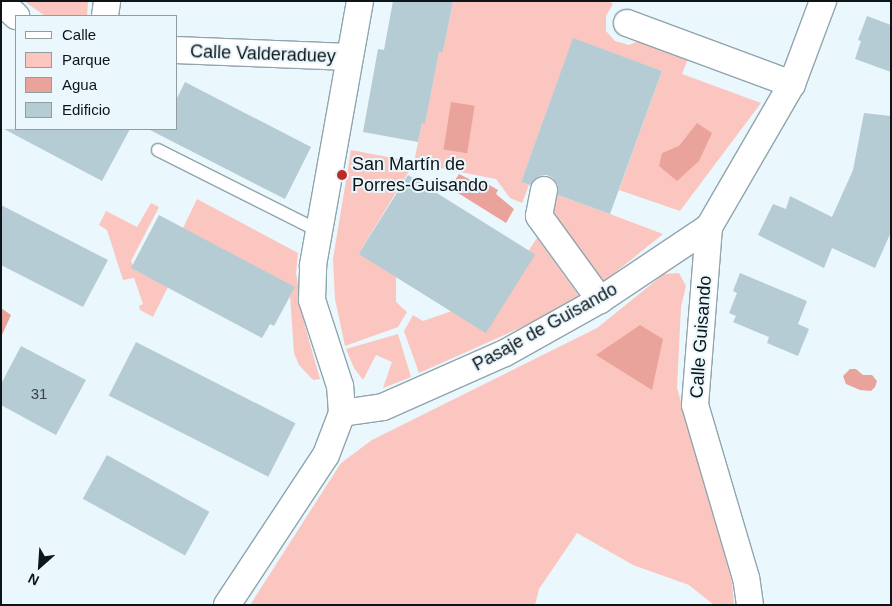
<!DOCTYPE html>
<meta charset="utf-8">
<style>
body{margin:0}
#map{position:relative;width:892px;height:606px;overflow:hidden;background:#eaf7fd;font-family:Helvetica,sans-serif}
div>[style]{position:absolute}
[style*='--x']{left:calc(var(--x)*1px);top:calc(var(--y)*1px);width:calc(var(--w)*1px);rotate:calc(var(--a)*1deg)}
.green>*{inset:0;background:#fbc6bf}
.water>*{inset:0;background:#eaa39a;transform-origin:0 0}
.building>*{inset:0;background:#b6ccd5;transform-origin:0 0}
.roads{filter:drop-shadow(1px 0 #90a5ae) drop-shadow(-1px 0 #90a5ae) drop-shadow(0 1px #90a5ae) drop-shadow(0 -1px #90a5ae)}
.service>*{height:12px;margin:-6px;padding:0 6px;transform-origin:6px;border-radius:6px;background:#fff}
.minor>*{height:26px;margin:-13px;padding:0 13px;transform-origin:13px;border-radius:13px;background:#fff}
.dots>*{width:14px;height:14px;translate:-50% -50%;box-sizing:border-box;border:2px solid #eaf7fd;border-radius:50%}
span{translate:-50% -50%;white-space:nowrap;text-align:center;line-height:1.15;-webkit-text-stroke:4px #eaf7fd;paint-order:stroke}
.number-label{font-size:15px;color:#374347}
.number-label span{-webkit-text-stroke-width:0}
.street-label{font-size:18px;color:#0d1518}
.poi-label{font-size:18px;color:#0d1518}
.left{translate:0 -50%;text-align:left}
.frame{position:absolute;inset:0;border:2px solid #0d1518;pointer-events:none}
.legend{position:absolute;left:15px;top:15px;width:162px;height:115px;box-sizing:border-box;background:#eaf7fd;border:1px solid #929da1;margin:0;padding:6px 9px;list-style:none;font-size:15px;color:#0d1518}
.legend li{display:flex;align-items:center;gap:10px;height:25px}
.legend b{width:25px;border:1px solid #929da1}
.north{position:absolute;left:15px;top:541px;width:50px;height:50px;-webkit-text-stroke:4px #eaf7fd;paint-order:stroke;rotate:206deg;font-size:14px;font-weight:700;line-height:20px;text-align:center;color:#0d1518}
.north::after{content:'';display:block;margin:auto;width:18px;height:22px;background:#0d1518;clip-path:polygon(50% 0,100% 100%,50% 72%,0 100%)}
</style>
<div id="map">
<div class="green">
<i style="clip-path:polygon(24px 1px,88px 1px,87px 16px,45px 16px)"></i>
<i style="clip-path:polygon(453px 1px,609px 1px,613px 4px,606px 16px,606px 31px,615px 41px,629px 45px,643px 39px,689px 56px,682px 74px,761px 103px,680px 211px,619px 190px,662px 71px,573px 39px,521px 182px,529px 185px,522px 203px,510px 198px,496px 179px,414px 163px,359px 253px,396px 276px,396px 302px,407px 312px,398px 327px,345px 346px,335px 299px,333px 259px,351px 150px,414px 162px,422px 123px,425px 123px,439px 52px,443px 52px)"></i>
<i style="clip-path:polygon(555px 194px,610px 214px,663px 234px,602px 283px,553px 216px)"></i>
<i style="clip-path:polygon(197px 199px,298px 253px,296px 273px,305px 326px,320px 379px,313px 380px,299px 365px,294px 353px,290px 296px,294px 287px,183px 228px)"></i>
<i style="clip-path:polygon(151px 203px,159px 207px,131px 261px,135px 270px,168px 287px,153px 317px,140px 310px,139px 306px,143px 304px,134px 278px,123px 280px,107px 230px,99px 225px,106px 211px,137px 227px)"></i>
<i style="clip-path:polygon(537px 238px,579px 296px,531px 323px,419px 373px,404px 331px,413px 315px,423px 321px,452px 311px,529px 250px)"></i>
<i style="clip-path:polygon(679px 273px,686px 286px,681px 307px,677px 388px,732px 582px,734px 605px,714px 605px,689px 585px,633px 565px,577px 533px,539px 589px,535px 605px,250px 605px,341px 463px,372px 440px,597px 328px,664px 274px)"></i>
<i style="clip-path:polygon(398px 334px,411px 377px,383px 388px,392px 362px,376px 355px,363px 380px,354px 368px,346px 349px)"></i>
</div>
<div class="water">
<i style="left:451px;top:102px;width:24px;height:48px;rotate:9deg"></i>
<i style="clip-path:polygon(697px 123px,712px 133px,699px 161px,677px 181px,659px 166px,662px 153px,679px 146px)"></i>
<i style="clip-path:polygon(459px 174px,481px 185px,486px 183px,498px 190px,496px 194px,514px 209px,506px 223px,450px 188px)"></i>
<i style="clip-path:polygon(1px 308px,11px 315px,1px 337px)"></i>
<i style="clip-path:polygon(640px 325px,663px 339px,652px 390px,596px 355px)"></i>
<i style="clip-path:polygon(850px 369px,856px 369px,863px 375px,872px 375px,877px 381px,875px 387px,871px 391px,860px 390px,846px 384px,843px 376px)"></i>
</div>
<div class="building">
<i style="clip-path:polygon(393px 1px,453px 1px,443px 52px,439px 52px,425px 124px,422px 123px,418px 142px,363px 132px,378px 49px,384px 50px)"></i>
<i style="clip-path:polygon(867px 16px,891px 25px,891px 72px,855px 59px,861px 41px,858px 40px)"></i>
<i style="clip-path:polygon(573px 38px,662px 71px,610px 214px,558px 195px,558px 185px,553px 178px,547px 175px,539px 176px,530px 185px,521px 182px)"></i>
<i style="clip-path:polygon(185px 82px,311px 147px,285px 199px,148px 129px,176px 129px,176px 100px)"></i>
<i style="clip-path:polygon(864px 113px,891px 116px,891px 232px,875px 268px,832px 248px,824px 268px,758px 235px,773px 204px,786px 209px,790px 196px,832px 217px,853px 170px)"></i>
<i style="clip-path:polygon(4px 129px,130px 129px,102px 181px)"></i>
<i style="left:408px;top:175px;width:150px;height:93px;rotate:32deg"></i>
<i style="clip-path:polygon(1px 205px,108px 260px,83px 307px,1px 265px)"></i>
<i style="clip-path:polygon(159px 215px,295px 287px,274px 326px,270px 324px,262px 338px,131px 268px)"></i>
<i style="clip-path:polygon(740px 273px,807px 301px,798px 324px,809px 329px,798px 356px,767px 343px,769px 337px,733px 322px,736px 316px,729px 313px,737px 293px,733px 291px)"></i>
<i style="left:136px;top:342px;width:179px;height:60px;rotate:27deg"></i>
<i style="clip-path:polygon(21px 346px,86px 380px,56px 435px,1px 405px,1px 384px)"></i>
<i style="left:107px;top:455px;width:117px;height:50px;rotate:29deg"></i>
</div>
<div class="roads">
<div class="service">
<i style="--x:158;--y:150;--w:180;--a:26.7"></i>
</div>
<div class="minor">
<i style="--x:1;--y:2;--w:21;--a:43"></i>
<i style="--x:105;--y:16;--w:15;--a:-82"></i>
<i style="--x:627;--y:23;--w:176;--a:20.3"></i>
<i style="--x:176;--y:50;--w:173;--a:2.3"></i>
<i style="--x:544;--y:190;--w:26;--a:101"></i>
<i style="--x:539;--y:216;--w:104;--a:54"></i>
<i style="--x:342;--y:413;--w:41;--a:-8.3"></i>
<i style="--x:383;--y:407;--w:133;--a:-23.9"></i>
<i style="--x:505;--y:353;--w:109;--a:-29.2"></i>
<i style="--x:600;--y:300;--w:131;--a:-33.8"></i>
<i style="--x:227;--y:605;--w:180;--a:-56.6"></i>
<i style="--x:326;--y:455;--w:45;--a:-69.1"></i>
<i style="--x:342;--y:413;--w:27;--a:-94"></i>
<i style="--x:340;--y:386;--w:90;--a:-108"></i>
<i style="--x:312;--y:300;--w:35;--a:-88"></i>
<i style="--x:313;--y:265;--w:268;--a:-79.9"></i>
<i style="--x:750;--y:605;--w:27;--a:-98"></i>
<i style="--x:746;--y:578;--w:180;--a:-106.4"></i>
<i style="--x:695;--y:405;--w:179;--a:-85.5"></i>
<i style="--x:709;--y:227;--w:165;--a:-59.9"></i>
<i style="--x:792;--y:84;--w:89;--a:-69.5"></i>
</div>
</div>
<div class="dots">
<i style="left:342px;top:175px;background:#bb2c29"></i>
</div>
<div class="number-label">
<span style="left:39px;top:394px">31</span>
</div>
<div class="street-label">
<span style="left:263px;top:54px;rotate:2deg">Calle Valderaduey</span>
<span style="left:545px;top:327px;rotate:-29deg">Pasaje de Guisando</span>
<span style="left:701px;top:337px;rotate:-86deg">Calle Guisando</span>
</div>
<div class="poi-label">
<span class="left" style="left:352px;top:175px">San Martín de<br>Porres-Guisando</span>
</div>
<div class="frame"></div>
<ul class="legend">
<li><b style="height:6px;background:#fff"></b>Calle</li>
<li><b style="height:14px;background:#fbc6bf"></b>Parque</li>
<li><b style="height:14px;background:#eaa39a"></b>Agua</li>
<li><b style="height:14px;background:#b6ccd5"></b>Edificio</li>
</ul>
<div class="north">N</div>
</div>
